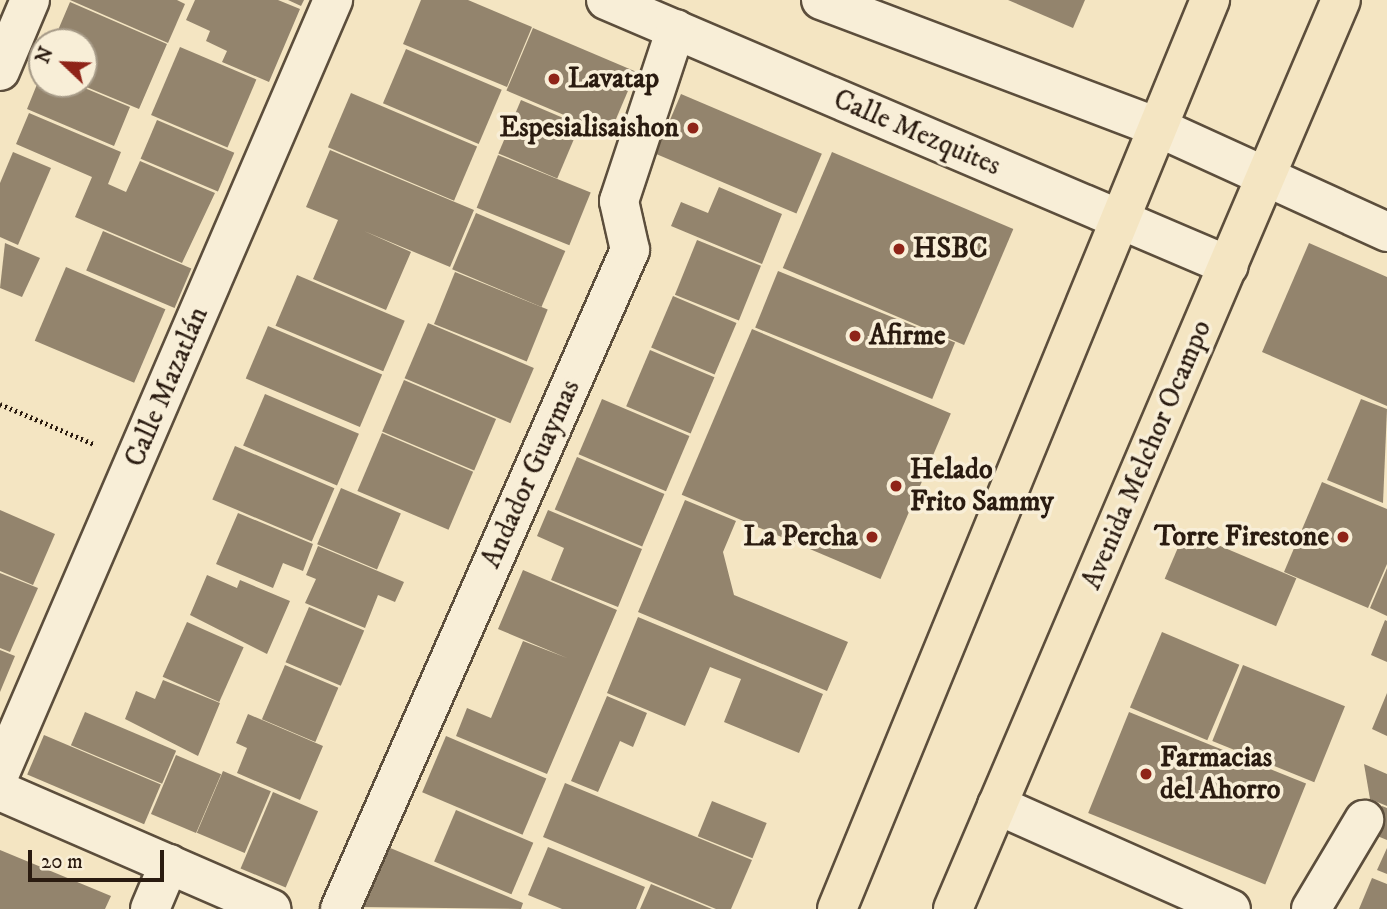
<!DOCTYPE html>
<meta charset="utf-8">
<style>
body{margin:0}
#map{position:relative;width:1387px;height:909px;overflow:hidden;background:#f4e5c2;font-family:"IM FELL DW Pica",serif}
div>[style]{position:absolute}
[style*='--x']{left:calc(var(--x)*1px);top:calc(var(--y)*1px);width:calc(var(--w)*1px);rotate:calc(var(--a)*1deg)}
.building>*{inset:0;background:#93846d;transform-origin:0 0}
.path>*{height:4.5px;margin-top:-2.25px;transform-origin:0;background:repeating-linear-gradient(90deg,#2a1b10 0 2px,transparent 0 5.5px)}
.roads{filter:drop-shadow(2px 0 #5c4e3c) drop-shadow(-2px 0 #5c4e3c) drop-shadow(0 2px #5c4e3c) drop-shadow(0 -2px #5c4e3c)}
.minor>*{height:38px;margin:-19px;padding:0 19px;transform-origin:19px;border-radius:19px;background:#f8eed7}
.major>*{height:38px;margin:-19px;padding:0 19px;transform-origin:19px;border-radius:19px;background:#f4e5c2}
.dots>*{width:19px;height:19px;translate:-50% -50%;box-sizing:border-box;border:4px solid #f8eed7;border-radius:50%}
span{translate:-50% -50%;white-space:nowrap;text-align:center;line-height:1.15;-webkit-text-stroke:7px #f8eed7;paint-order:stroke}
.poi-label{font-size:28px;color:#2a1b10;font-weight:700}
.left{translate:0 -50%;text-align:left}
.right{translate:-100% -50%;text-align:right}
.street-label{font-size:28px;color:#2a1b10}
.north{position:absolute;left:28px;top:28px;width:70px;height:70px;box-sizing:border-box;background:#f8eed7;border:2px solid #a69a87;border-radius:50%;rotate:293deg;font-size:19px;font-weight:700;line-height:28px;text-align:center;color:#2a1b10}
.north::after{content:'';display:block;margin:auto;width:24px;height:32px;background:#8f2418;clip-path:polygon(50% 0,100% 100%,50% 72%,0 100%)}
.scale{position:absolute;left:28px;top:850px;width:136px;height:32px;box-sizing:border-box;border:4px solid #2a1b10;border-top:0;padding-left:9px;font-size:21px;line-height:24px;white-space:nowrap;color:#2a1b10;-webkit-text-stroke:5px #f8eed7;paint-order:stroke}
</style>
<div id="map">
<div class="building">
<i style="clip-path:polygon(70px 0,177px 0,185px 4px,168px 43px)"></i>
<i style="clip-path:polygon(195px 0,278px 0,300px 9px,269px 82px,222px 62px,227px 51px,206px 41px,210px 31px,186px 20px)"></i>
<i style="clip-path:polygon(288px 0,304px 0,301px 6px)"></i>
<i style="clip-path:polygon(421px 0,468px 0,532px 27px,507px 87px,403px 44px)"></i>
<i style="clip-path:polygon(1008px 0,1085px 0,1073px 28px)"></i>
<i style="clip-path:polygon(70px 2px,167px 44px,139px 109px,84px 86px,84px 42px,53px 42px)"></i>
<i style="left:533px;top:28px;width:112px;height:68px;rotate:23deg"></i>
<i style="left:180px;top:47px;width:83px;height:74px;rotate:23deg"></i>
<i style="left:406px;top:49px;width:104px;height:59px;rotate:23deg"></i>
<i style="clip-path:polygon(42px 72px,42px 84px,75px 84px,130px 107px,114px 146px,27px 109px)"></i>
<i style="left:351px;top:93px;width:137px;height:59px;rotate:23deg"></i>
<i style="left:681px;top:94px;width:153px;height:65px;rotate:23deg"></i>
<i style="left:521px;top:100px;width:64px;height:58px;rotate:23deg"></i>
<i style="clip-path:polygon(29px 113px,121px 152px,108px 184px,126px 192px,140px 161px,215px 193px,182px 263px,75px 217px,92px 177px,16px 144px)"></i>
<i style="left:157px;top:120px;width:84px;height:42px;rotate:23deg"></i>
<i style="clip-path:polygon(330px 150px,474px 210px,450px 267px,364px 231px,411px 252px,386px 310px,313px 279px,338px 220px,306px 207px)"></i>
<i style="clip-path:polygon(13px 152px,51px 168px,18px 245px,0 237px,0 183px)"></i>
<i style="left:832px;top:152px;width:197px;height:126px;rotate:23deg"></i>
<i style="left:498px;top:155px;width:100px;height:57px;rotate:22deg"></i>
<i style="clip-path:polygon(719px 187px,782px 214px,762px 264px,671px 226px,681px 202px,708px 213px)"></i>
<i style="left:476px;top:213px;width:97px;height:61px;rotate:23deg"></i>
<i style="left:103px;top:231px;width:96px;height:43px;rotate:23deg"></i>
<i style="left:697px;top:240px;width:69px;height:59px;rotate:22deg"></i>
<i style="clip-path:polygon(5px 243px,40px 258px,22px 297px,0 288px)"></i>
<i style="clip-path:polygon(1309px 243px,1387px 277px,1387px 406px,1262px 352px)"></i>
<i style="left:66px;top:267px;width:108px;height:80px;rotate:23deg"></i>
<i style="left:778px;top:271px;width:191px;height:61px;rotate:22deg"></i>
<i style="left:455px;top:272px;width:100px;height:56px;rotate:22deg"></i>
<i style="left:297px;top:275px;width:117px;height:55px;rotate:23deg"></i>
<i style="left:673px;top:296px;width:69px;height:56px;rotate:23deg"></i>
<i style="left:428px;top:323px;width:115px;height:60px;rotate:23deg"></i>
<i style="left:268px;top:326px;width:124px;height:57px;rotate:23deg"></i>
<i style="left:752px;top:329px;width:216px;height:180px;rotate:23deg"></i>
<i style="left:650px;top:350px;width:70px;height:61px;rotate:23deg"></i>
<i style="left:404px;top:380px;width:100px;height:56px;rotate:23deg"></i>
<i style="left:265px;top:394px;width:102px;height:56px;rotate:23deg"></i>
<i style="left:602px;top:399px;width:95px;height:60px;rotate:23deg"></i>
<i style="clip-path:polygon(1361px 399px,1387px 409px,1383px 503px,1327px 480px)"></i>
<i style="left:382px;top:433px;width:99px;height:63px;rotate:23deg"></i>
<i style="left:235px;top:446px;width:108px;height:58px;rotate:23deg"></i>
<i style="left:577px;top:457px;width:95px;height:57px;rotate:23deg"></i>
<i style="clip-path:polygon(1322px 482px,1387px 509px,1387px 564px,1368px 608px,1284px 572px)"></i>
<i style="left:341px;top:488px;width:65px;height:61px;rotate:23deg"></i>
<i style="clip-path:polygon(685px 500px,736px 521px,723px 552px,734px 595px,848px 642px,827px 691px,638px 612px)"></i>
<i style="clip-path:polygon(0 510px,55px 534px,33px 585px,0 571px)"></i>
<i style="clip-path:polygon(548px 510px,642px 549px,618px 607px,551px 580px,564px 548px,537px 536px)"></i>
<i style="clip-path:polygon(238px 513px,313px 544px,303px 571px,283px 563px,273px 588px,216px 564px)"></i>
<i style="left:1185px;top:531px;width:121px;height:52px;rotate:23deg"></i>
<i style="clip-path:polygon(318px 546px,404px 582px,395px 602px,378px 595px,365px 628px,305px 603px,316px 579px,306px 575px)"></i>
<i style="clip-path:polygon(1387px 568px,1387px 616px,1370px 608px)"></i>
<i style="clip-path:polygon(523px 570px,617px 610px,547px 774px,456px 736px,467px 708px,491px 718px,523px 641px,567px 658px,498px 629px)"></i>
<i style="clip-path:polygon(0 573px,38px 588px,10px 652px,0 648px)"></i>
<i style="clip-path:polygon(207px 575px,237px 588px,240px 580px,290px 601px,267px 654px,190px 615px)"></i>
<i style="left:309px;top:607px;width:60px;height:60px;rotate:23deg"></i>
<i style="clip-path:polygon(638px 617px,823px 694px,799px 753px,724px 722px,741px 679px,710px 667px,685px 726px,607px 693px)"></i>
<i style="clip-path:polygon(1385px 620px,1387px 621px,1387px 662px,1371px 655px)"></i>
<i style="left:187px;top:622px;width:62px;height:60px;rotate:24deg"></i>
<i style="left:1162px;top:632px;width:84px;height:82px;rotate:23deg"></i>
<i style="clip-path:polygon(0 650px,15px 656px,0 692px)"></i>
<i style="left:285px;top:665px;width:58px;height:59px;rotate:23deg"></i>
<i style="left:1243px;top:665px;width:110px;height:82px;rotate:22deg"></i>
<i style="clip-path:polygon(163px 680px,220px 703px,198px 756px,125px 719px,136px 691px,155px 699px)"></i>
<i style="clip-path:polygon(1387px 693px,1387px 736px,1372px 729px)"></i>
<i style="clip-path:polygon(607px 696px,647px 713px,633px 747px,620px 741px,598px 792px,571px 781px)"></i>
<i style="left:85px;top:712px;width:99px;height:36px;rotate:23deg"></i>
<i style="left:1129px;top:712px;width:191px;height:109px;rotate:22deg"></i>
<i style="clip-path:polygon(248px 714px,323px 746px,300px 800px,237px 773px,247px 748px,236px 743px)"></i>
<i style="left:44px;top:735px;width:127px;height:43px;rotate:23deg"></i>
<i style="left:446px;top:736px;width:109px;height:61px;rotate:23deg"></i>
<i style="left:176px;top:755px;width:49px;height:64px;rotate:23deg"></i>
<i style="clip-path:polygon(1364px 764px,1387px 774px,1387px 806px,1370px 799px)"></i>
<i style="left:223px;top:771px;width:52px;height:67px;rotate:23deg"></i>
<i style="clip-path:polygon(565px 783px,752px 860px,731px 909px,716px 909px,543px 837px)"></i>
<i style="left:273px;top:792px;width:49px;height:83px;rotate:23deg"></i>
<i style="left:712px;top:801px;width:59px;height:38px;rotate:22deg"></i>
<i style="clip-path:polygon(1382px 806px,1387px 808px,1387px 840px,1370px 833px)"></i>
<i style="left:456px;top:810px;width:84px;height:56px;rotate:23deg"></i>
<i style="clip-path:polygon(383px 845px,523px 903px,521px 909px,357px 907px)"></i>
<i style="clip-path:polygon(548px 847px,645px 887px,636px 909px,562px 909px,528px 895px)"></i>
<i style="clip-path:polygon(1387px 848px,1387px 874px,1377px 870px)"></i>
<i style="clip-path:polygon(0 850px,111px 896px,105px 909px,0 909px)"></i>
<i style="clip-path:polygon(1372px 878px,1387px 884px,1387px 909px,1359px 909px)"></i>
<i style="clip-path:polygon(651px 884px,712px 909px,640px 909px)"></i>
</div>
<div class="path">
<i style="--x:0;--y:404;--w:104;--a:23.1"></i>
</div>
<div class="roads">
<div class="minor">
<i style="--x:606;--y:0;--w:677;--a:23.12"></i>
<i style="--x:821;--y:0;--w:359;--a:20.7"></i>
<i style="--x:1157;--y:127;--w:253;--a:24.5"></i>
<i style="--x:0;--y:71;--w:77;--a:-67.1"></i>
<i style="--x:0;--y:773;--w:842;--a:-66.69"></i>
<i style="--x:0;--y:791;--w:296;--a:23.5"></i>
<i style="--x:997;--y:805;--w:256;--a:24"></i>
<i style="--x:150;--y:909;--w:49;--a:-67.1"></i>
<i style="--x:340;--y:909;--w:720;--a:-66.25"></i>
<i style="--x:630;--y:250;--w:50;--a:-102.7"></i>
<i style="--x:619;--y:201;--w:181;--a:-71.7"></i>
<i style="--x:1311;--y:909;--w:104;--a:-59.2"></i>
</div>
<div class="major">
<i style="--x:837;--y:909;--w:983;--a:-67.69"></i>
<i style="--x:953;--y:909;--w:988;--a:-66.89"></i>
</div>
</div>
<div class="dots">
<i style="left:554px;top:79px;background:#8f2418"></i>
<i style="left:693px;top:128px;background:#8f2418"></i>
<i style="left:899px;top:249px;background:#8f2418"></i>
<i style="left:855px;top:336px;background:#8f2418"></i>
<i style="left:896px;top:486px;background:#8f2418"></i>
<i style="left:872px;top:537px;background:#8f2418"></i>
<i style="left:1343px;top:537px;background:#8f2418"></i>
<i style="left:1146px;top:774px;background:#8f2418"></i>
</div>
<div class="poi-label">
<span class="left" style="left:568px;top:79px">Lavatap</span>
<span class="right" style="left:679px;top:128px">Espesialisaishon</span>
<span class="left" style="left:913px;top:249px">HSBC</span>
<span class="left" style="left:869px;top:336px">Afirme</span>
<span class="left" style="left:910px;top:486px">Helado<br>Frito Sammy</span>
<span class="right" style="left:858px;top:537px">La Percha</span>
<span class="right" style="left:1329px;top:537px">Torre Firestone</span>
<span class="left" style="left:1160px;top:774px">Farmacias<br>del Ahorro</span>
</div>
<div class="street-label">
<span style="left:917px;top:133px;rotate:23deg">Calle Mezquites</span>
<span style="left:167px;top:387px;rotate:-67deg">Calle Mazatlán</span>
<span style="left:1147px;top:455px;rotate:-67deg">Avenida Melchor Ocampo</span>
<span style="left:531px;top:474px;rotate:-66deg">Andador Guaymas</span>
</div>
<div class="north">N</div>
<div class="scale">20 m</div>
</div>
